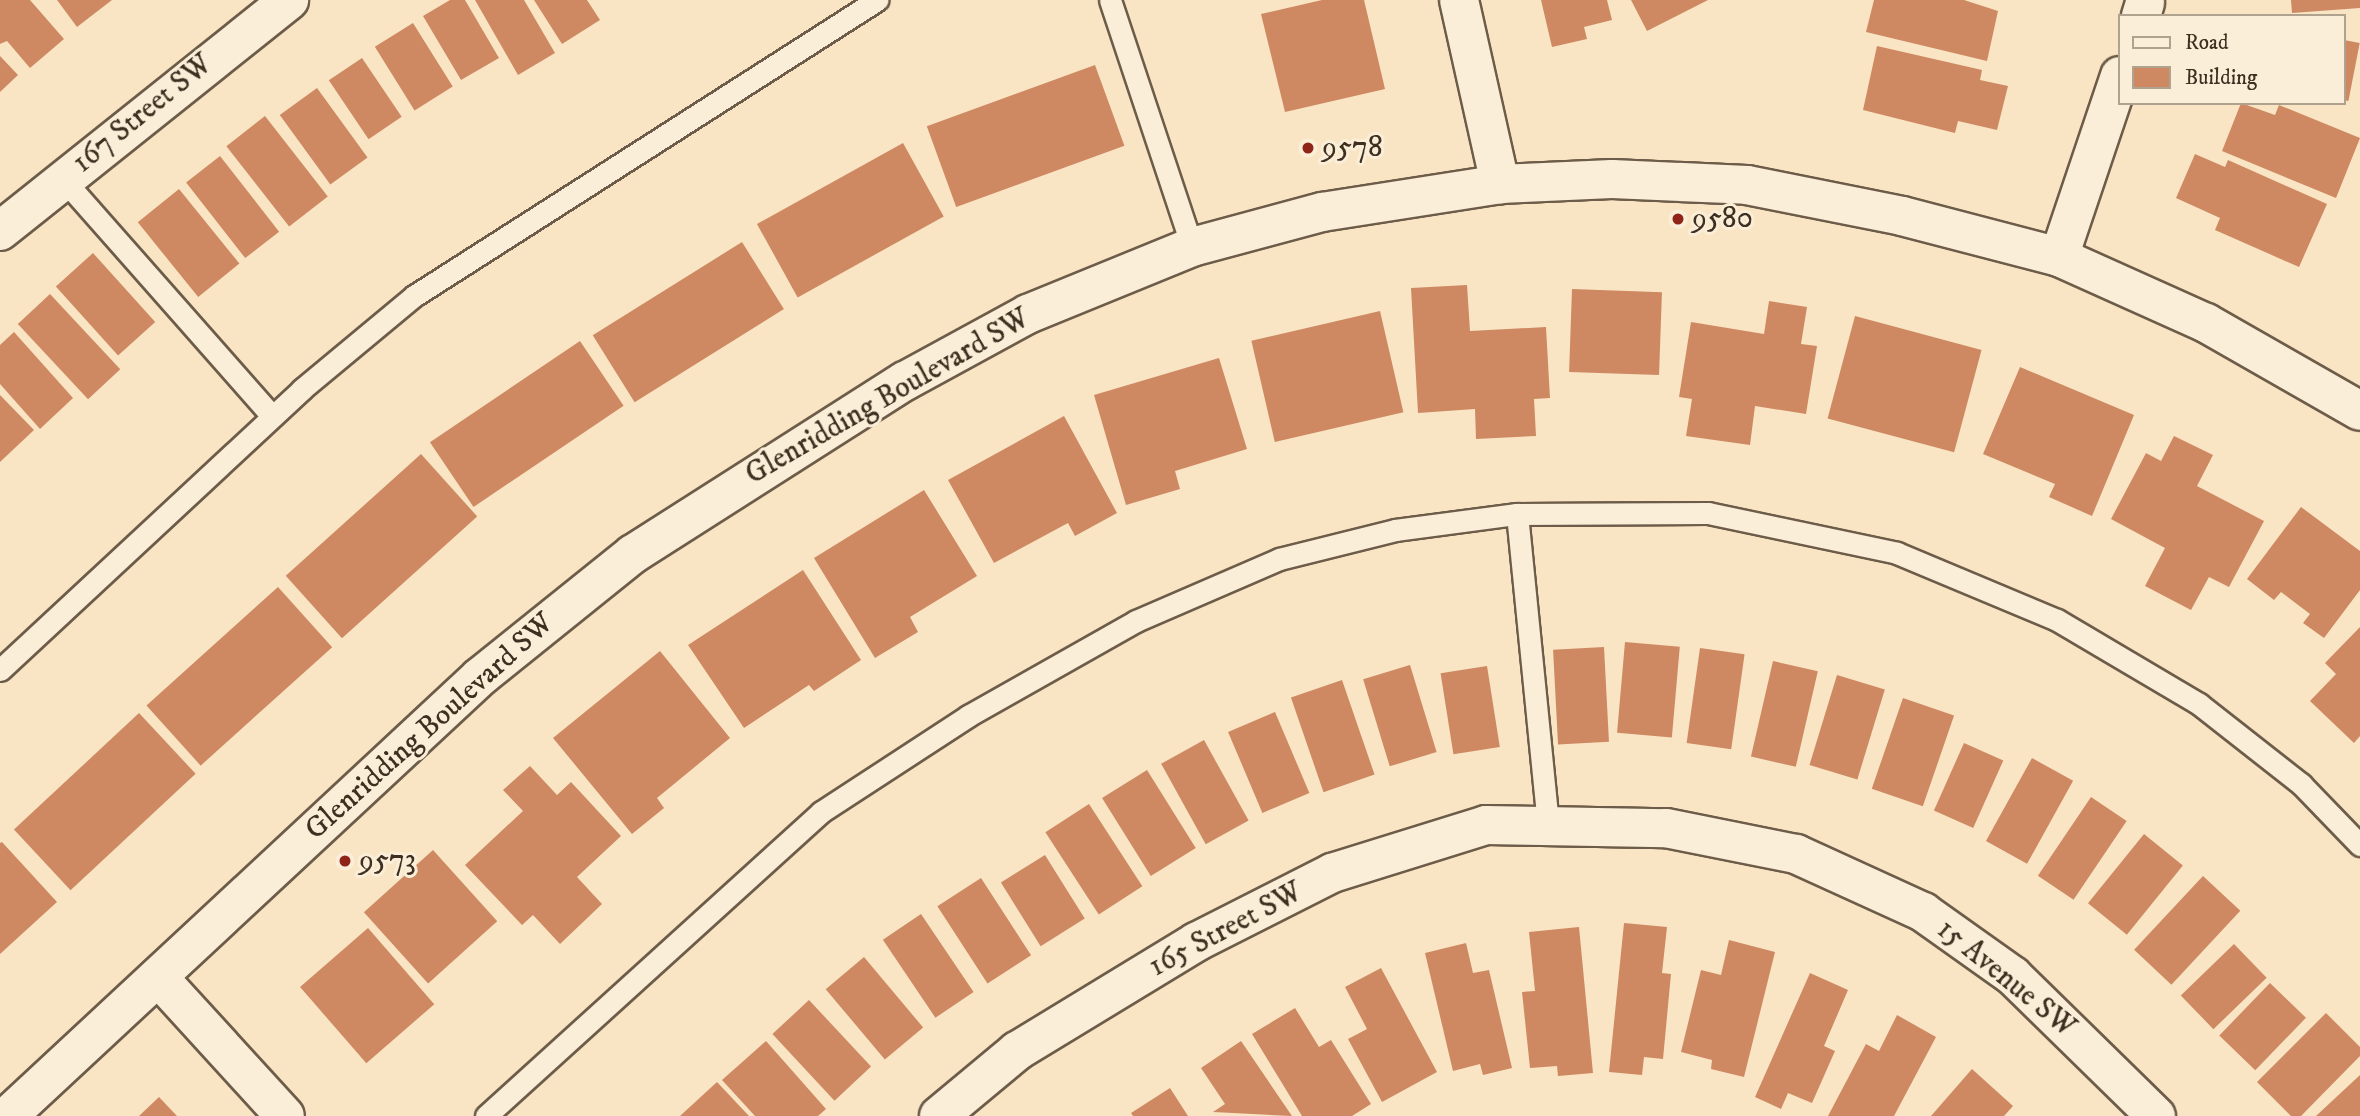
<!DOCTYPE html>
<style>
body{margin:0}
#map{position:relative;width:2360px;height:1116px;overflow:hidden;background:#f9e5c3;font-family:"IM FELL DW Pica",serif}
div>[style]{position:absolute}
[style*='--x']{left:calc(var(--x)*1px);top:calc(var(--y)*1px);width:calc(var(--w)*1px);rotate:calc(var(--a)*1deg)}
.building>*{inset:0;background:#ce8963;transform-origin:0 0}
.roads{filter:drop-shadow(2px 0 #6d5c49) drop-shadow(-2px 0 #6d5c49) drop-shadow(0 2px #6d5c49) drop-shadow(0 -2px #6d5c49)}
.service>*{height:21px;margin:-10.5px;padding:0 10.5px;transform-origin:10.5px;border-radius:10.5px;background:#fbeed8}
.minor>*{height:38px;margin:-19px;padding:0 19px;transform-origin:19px;border-radius:19px;background:#fbeed8}
.tertiary>*{height:38px;margin:-19px;padding:0 19px;transform-origin:19px;border-radius:19px;background:#fbeed8}
.dots>*{width:19px;height:19px;translate:-50% -50%;box-sizing:border-box;border:4px solid #fbeed8;border-radius:50%}
span{translate:-50% -50%;white-space:nowrap;text-align:center;line-height:1.15;-webkit-text-stroke:6px #fbeed8;paint-order:stroke}
.street-label{font-size:30px;color:#3e2f20}
.poi-label{font-size:30px;color:#3e2f20}
.left{translate:0 -50%;text-align:left}
.legend{position:absolute;left:2118px;top:14px;width:228px;height:91px;box-sizing:border-box;background:#fbeed8;border:2px solid #afa28e;margin:0;padding:9px 12px;list-style:none;font-size:21px;color:#3e2f20}
.legend li{display:flex;align-items:center;gap:14px;height:35px}
.legend b{width:35px;border:2px solid #afa28e}
</style>
<div id="map">
<div class="building">
<i style="clip-path:polygon(0 0,30px 0,64px 39px,30px 68px,7px 41px,0 44px)"></i>
<i style="clip-path:polygon(57px 0,112px 0,77px 27px)"></i>
<i style="clip-path:polygon(450px 0,465px 0,499px 58px,461px 80px,423px 16px)"></i>
<i style="clip-path:polygon(475px 0,524px 0,555px 53px,518px 75px)"></i>
<i style="clip-path:polygon(534px 0,587px 0,600px 20px,562px 44px)"></i>
<i style="clip-path:polygon(1322px 0,1364px 0,1385px 89px,1285px 112px,1261px 14px)"></i>
<i style="clip-path:polygon(1541px 0,1607px 0,1612px 20px,1584px 27px,1587px 39px,1552px 47px)"></i>
<i style="clip-path:polygon(1631px 0,1708px 0,1647px 31px)"></i>
<i style="clip-path:polygon(1874px 0,1964px 0,1998px 11px,1987px 61px,1866px 32px)"></i>
<i style="clip-path:polygon(2291px 0,2360px 0,2360px 8px,2292px 13px)"></i>
<i style="left:413px;top:23px;width:75px;height:45px;rotate:58deg"></i>
<i style="left:2344px;top:40px;width:16px;height:59px;rotate:11deg"></i>
<i style="clip-path:polygon(1877px 46px,1982px 70px,1980px 80px,2008px 86px,1997px 130px,1958px 121px,1955px 133px,1863px 110px)"></i>
<i style="clip-path:polygon(0 56px,18px 75px,0 92px)"></i>
<i style="left:362px;top:58px;width:71px;height:40px;rotate:56deg"></i>
<i style="left:1095px;top:65px;width:86px;height:179px;rotate:70deg"></i>
<i style="left:317px;top:88px;width:86px;height:46px;rotate:54deg"></i>
<i style="clip-path:polygon(2241px 103px,2275px 115px,2279px 105px,2360px 138px,2336px 198px,2222px 151px)"></i>
<i style="left:265px;top:116px;width:102px;height:49px;rotate:52deg"></i>
<i style="left:903px;top:143px;width:84px;height:167px;rotate:61deg"></i>
<i style="clip-path:polygon(2195px 154px,2225px 167px,2228px 160px,2327px 204px,2299px 267px,2215px 230px,2220px 218px,2176px 198px)"></i>
<i style="left:220px;top:156px;width:96px;height:43px;rotate:52deg"></i>
<i style="left:179px;top:189px;width:96px;height:53px;rotate:51deg"></i>
<i style="left:742px;top:242px;width:79px;height:176px;rotate:58deg"></i>
<i style="left:93px;top:253px;width:93px;height:50px;rotate:48deg"></i>
<i style="clip-path:polygon(1467px 285px,1470px 331px,1546px 327px,1550px 398px,1534px 399px,1536px 436px,1476px 439px,1475px 409px,1418px 413px,1411px 288px)"></i>
<i style="left:1572px;top:289px;width:90px;height:83px;rotate:2deg"></i>
<i style="left:50px;top:294px;width:103px;height:44px;rotate:47deg"></i>
<i style="clip-path:polygon(1769px 301px,1807px 307px,1801px 344px,1817px 346px,1806px 414px,1755px 406px,1750px 445px,1686px 436px,1692px 399px,1679px 397px,1691px 322px,1764px 334px)"></i>
<i style="left:1380px;top:311px;width:104px;height:132px;rotate:77deg"></i>
<i style="left:1855px;top:316px;width:131px;height:106px;rotate:15deg"></i>
<i style="clip-path:polygon(14px 332px,73px 398px,40px 429px,0 384px,0 345px)"></i>
<i style="left:580px;top:341px;width:78px;height:181px;rotate:56deg"></i>
<i style="clip-path:polygon(1219px 358px,1247px 449px,1175px 471px,1180px 489px,1126px 505px,1094px 395px)"></i>
<i style="clip-path:polygon(2020px 367px,2134px 415px,2092px 516px,2049px 497px,2055px 484px,1983px 454px)"></i>
<i style="clip-path:polygon(0 395px,34px 430px,0 462px)"></i>
<i style="clip-path:polygon(1064px 416px,1117px 513px,1075px 536px,1068px 523px,994px 563px,948px 480px)"></i>
<i style="clip-path:polygon(2174px 436px,2213px 455px,2197px 486px,2264px 521px,2229px 587px,2209px 577px,2191px 610px,2145px 586px,2165px 548px,2111px 519px,2146px 453px,2161px 461px)"></i>
<i style="left:421px;top:454px;width:84px;height:182px;rotate:48deg"></i>
<i style="clip-path:polygon(924px 490px,977px 576px,910px 617px,918px 632px,875px 658px,814px 558px)"></i>
<i style="clip-path:polygon(2301px 507px,2360px 551px,2360px 590px,2324px 638px,2303px 623px,2310px 614px,2281px 592px,2274px 600px,2247px 579px)"></i>
<i style="clip-path:polygon(803px 570px,861px 660px,814px 691px,809px 685px,744px 728px,688px 645px)"></i>
<i style="left:278px;top:587px;width:81px;height:177px;rotate:48deg"></i>
<i style="clip-path:polygon(2360px 627px,2360px 736px,2354px 743px,2310px 701px,2336px 674px,2325px 663px)"></i>
<i style="left:1625px;top:642px;width:55px;height:91px;rotate:5deg"></i>
<i style="left:1604px;top:647px;width:95px;height:51px;rotate:87deg"></i>
<i style="left:1700px;top:648px;width:45px;height:96px;rotate:8deg"></i>
<i style="clip-path:polygon(660px 651px,730px 738px,657px 798px,664px 808px,632px 834px,553px 738px)"></i>
<i style="left:1773px;top:661px;width:46px;height:98px;rotate:13deg"></i>
<i style="left:1410px;top:665px;width:91px;height:49px;rotate:73deg"></i>
<i style="left:1487px;top:666px;width:82px;height:47px;rotate:81deg"></i>
<i style="left:1837px;top:675px;width:50px;height:94px;rotate:17deg"></i>
<i style="left:1342px;top:680px;width:100px;height:54px;rotate:71deg"></i>
<i style="left:1903px;top:698px;width:54px;height:96px;rotate:19deg"></i>
<i style="left:1275px;top:712px;width:88px;height:51px;rotate:67deg"></i>
<i style="left:139px;top:713px;width:83px;height:171px;rotate:47deg"></i>
<i style="left:1204px;top:740px;width:92px;height:49px;rotate:61deg"></i>
<i style="left:1964px;top:743px;width:43px;height:74px;rotate:24deg"></i>
<i style="left:2032px;top:758px;width:47px;height:95px;rotate:29deg"></i>
<i style="clip-path:polygon(530px 766px,557px 795px,571px 782px,621px 836px,577px 877px,602px 904px,560px 944px,533px 915px,522px 925px,465px 865px,523px 811px,503px 790px)"></i>
<i style="left:1147px;top:770px;width:92px;height:53px;rotate:58deg"></i>
<i style="left:2091px;top:797px;width:43px;height:95px;rotate:34deg"></i>
<i style="left:1089px;top:804px;width:98px;height:52px;rotate:57deg"></i>
<i style="left:2144px;top:834px;width:50px;height:89px;rotate:39deg"></i>
<i style="clip-path:polygon(2px 842px,57px 902px,0 954px,0 843px)"></i>
<i style="left:433px;top:850px;width:96px;height:93px;rotate:48deg"></i>
<i style="left:1045px;top:855px;width:75px;height:52px;rotate:58deg"></i>
<i style="left:2203px;top:876px;width:51px;height:101px;rotate:43deg"></i>
<i style="left:981px;top:878px;width:92px;height:52px;rotate:57deg"></i>
<i style="left:921px;top:914px;width:94px;height:46px;rotate:56deg"></i>
<i style="clip-path:polygon(1624px 923px,1667px 927px,1662px 973px,1671px 974px,1663px 1059px,1644px 1057px,1642px 1075px,1609px 1072px)"></i>
<i style="clip-path:polygon(1579px 927px,1593px 1073px,1558px 1076px,1557px 1066px,1530px 1068px,1522px 992px,1535px 991px,1529px 932px)"></i>
<i style="left:368px;top:928px;width:101px;height:90px;rotate:49deg"></i>
<i style="clip-path:polygon(1729px 940px,1775px 952px,1744px 1077px,1711px 1069px,1712px 1060px,1681px 1052px,1701px 970px,1721px 975px)"></i>
<i style="clip-path:polygon(1466px 943px,1473px 973px,1489px 970px,1512px 1068px,1483px 1075px,1480px 1064px,1453px 1071px,1425px 953px)"></i>
<i style="left:2234px;top:944px;width:47px;height:74px;rotate:46deg"></i>
<i style="left:864px;top:957px;width:92px;height:50px;rotate:50deg"></i>
<i style="clip-path:polygon(1381px 968px,1437px 1072px,1382px 1102px,1348px 1039px,1367px 1029px,1345px 987px)"></i>
<i style="clip-path:polygon(1810px 973px,1848px 990px,1824px 1046px,1835px 1051px,1812px 1103px,1788px 1093px,1781px 1109px,1755px 1097px)"></i>
<i style="left:2270px;top:983px;width:50px;height:73px;rotate:44deg"></i>
<i style="left:809px;top:1000px;width:91px;height:50px;rotate:47deg"></i>
<i style="clip-path:polygon(1295px 1008px,1319px 1047px,1331px 1040px,1371px 1104px,1352px 1116px,1302px 1116px,1252px 1034px)"></i>
<i style="clip-path:polygon(2326px 1013px,2360px 1047px,2360px 1056px,2301px 1116px,2291px 1116px,2257px 1082px)"></i>
<i style="clip-path:polygon(1897px 1015px,1936px 1037px,1894px 1116px,1828px 1116px,1866px 1044px,1879px 1051px)"></i>
<i style="clip-path:polygon(766px 1041px,826px 1109px,818px 1116px,755px 1116px,722px 1080px)"></i>
<i style="clip-path:polygon(1241px 1041px,1292px 1116px,1213px 1112px,1225px 1104px,1201px 1068px)"></i>
<i style="clip-path:polygon(1972px 1069px,2013px 1106px,2004px 1116px,1931px 1116px)"></i>
<i style="clip-path:polygon(2360px 1075px,2360px 1116px,2316px 1116px)"></i>
<i style="clip-path:polygon(717px 1082px,749px 1116px,680px 1116px)"></i>
<i style="clip-path:polygon(1170px 1088px,1188px 1116px,1133px 1116px,1131px 1113px)"></i>
<i style="clip-path:polygon(159px 1097px,177px 1116px,139px 1116px)"></i>
</div>
<div class="roads">
<div class="service">
<i style="--x:1110;--y:0;--w:260;--a:71.6"></i>
<i style="--x:63;--y:179;--w:316;--a:48.6"></i>
<i style="--x:1517;--y:514;--w:191;--a:-0.3"></i>
<i style="--x:1708;--y:513;--w:193;--a:11.9"></i>
<i style="--x:1897;--y:553;--w:173;--a:22.7"></i>
<i style="--x:2057;--y:620;--w:165;--a:30.6"></i>
<i style="--x:2199;--y:704;--w:130;--a:38.1"></i>
<i style="--x:2301;--y:784;--w:85;--a:46"></i>
<i style="--x:0;--y:670;--w:413;--a:-42.9"></i>
<i style="--x:302;--y:389;--w:146;--a:-39.7"></i>
<i style="--x:414;--y:296;--w:550;--a:-32.59"></i>
<i style="--x:486;--y:1116;--w:452;--a:-42.2"></i>
<i style="--x:821;--y:812;--w:176;--a:-33.1"></i>
<i style="--x:968;--y:716;--w:193;--a:-29.5"></i>
<i style="--x:1136;--y:621;--w:156;--a:-23.4"></i>
<i style="--x:1279;--y:559;--w:120;--a:-14"></i>
<i style="--x:1395;--y:530;--w:123;--a:-7.5"></i>
<i style="--x:1517;--y:514;--w:314;--a:84.3"></i>
</div>
<div class="minor">
<i style="--x:1459;--y:0;--w:189;--a:77.4"></i>
<i style="--x:2141;--y:16;--w:14;--a:-73"></i>
<i style="--x:0;--y:231;--w:370;--a:-38.6"></i>
<i style="--x:2059;--y:257;--w:191;--a:-71.4"></i>
<i style="--x:158;--y:977;--w:188;--a:47.6"></i>
<i style="--x:939;--y:1116;--w:102;--a:-39.8"></i>
<i style="--x:1017;--y:1051;--w:210;--a:-31.3"></i>
<i style="--x:1196;--y:942;--w:153;--a:-26.9"></i>
<i style="--x:1332;--y:873;--w:161;--a:-17.3"></i>
<i style="--x:1486;--y:825;--w:180;--a:1"></i>
<i style="--x:1666;--y:828;--w:133;--a:11.3"></i>
<i style="--x:1796;--y:854;--w:140;--a:24.5"></i>
<i style="--x:1923;--y:912;--w:110;--a:35.4"></i>
<i style="--x:2013;--y:976;--w:200;--a:44.4"></i>
</div>
<div class="tertiary">
<i style="--x:8;--y:1116;--w:645;--a:-42.93"></i>
<i style="--x:480;--y:677;--w:196;--a:-38.8"></i>
<i style="--x:633;--y:554;--w:322;--a:-32.5"></i>
<i style="--x:905;--y:381;--w:140;--a:-28.6"></i>
<i style="--x:1028;--y:314;--w:177;--a:-22.2"></i>
<i style="--x:1192;--y:247;--w:135;--a:-15.1"></i>
<i style="--x:1322;--y:212;--w:180;--a:-8.9"></i>
<i style="--x:1500;--y:184;--w:112;--a:-2.6"></i>
<i style="--x:1612;--y:179;--w:135;--a:2.5"></i>
<i style="--x:1747;--y:185;--w:158;--a:11.3"></i>
<i style="--x:1902;--y:216;--w:162;--a:14.6"></i>
<i style="--x:2059;--y:257;--w:161;--a:24.2"></i>
<i style="--x:2206;--y:323;--w:177;--a:29.7"></i>
</div>
</div>
<div class="dots">
<i style="left:1308px;top:148px;background:#8f2418"></i>
<i style="left:1678px;top:219px;background:#8f2418"></i>
<i style="left:345px;top:861px;background:#8f2418"></i>
</div>
<div class="street-label">
<span style="left:143px;top:114px;rotate:-39deg">167 Street SW</span>
<span style="left:888px;top:397px;rotate:-30deg">Glenridding Boulevard SW</span>
<span style="left:430px;top:727px;rotate:-42deg">Glenridding Boulevard SW</span>
<span style="left:1226px;top:930px;rotate:-28deg">165 Street SW</span>
<span style="left:2006px;top:979px;rotate:39deg">15 Avenue SW</span>
</div>
<div class="poi-label">
<span class="left" style="left:1322px;top:148px">9578</span>
<span class="left" style="left:1692px;top:219px">9580</span>
<span class="left" style="left:359px;top:861px">9573</span>
</div>
<ul class="legend">
<li><b style="height:9px;background:#fbeed8"></b>Road</li>
<li><b style="height:19px;background:#ce8963"></b>Building</li>
</ul>
</div>
